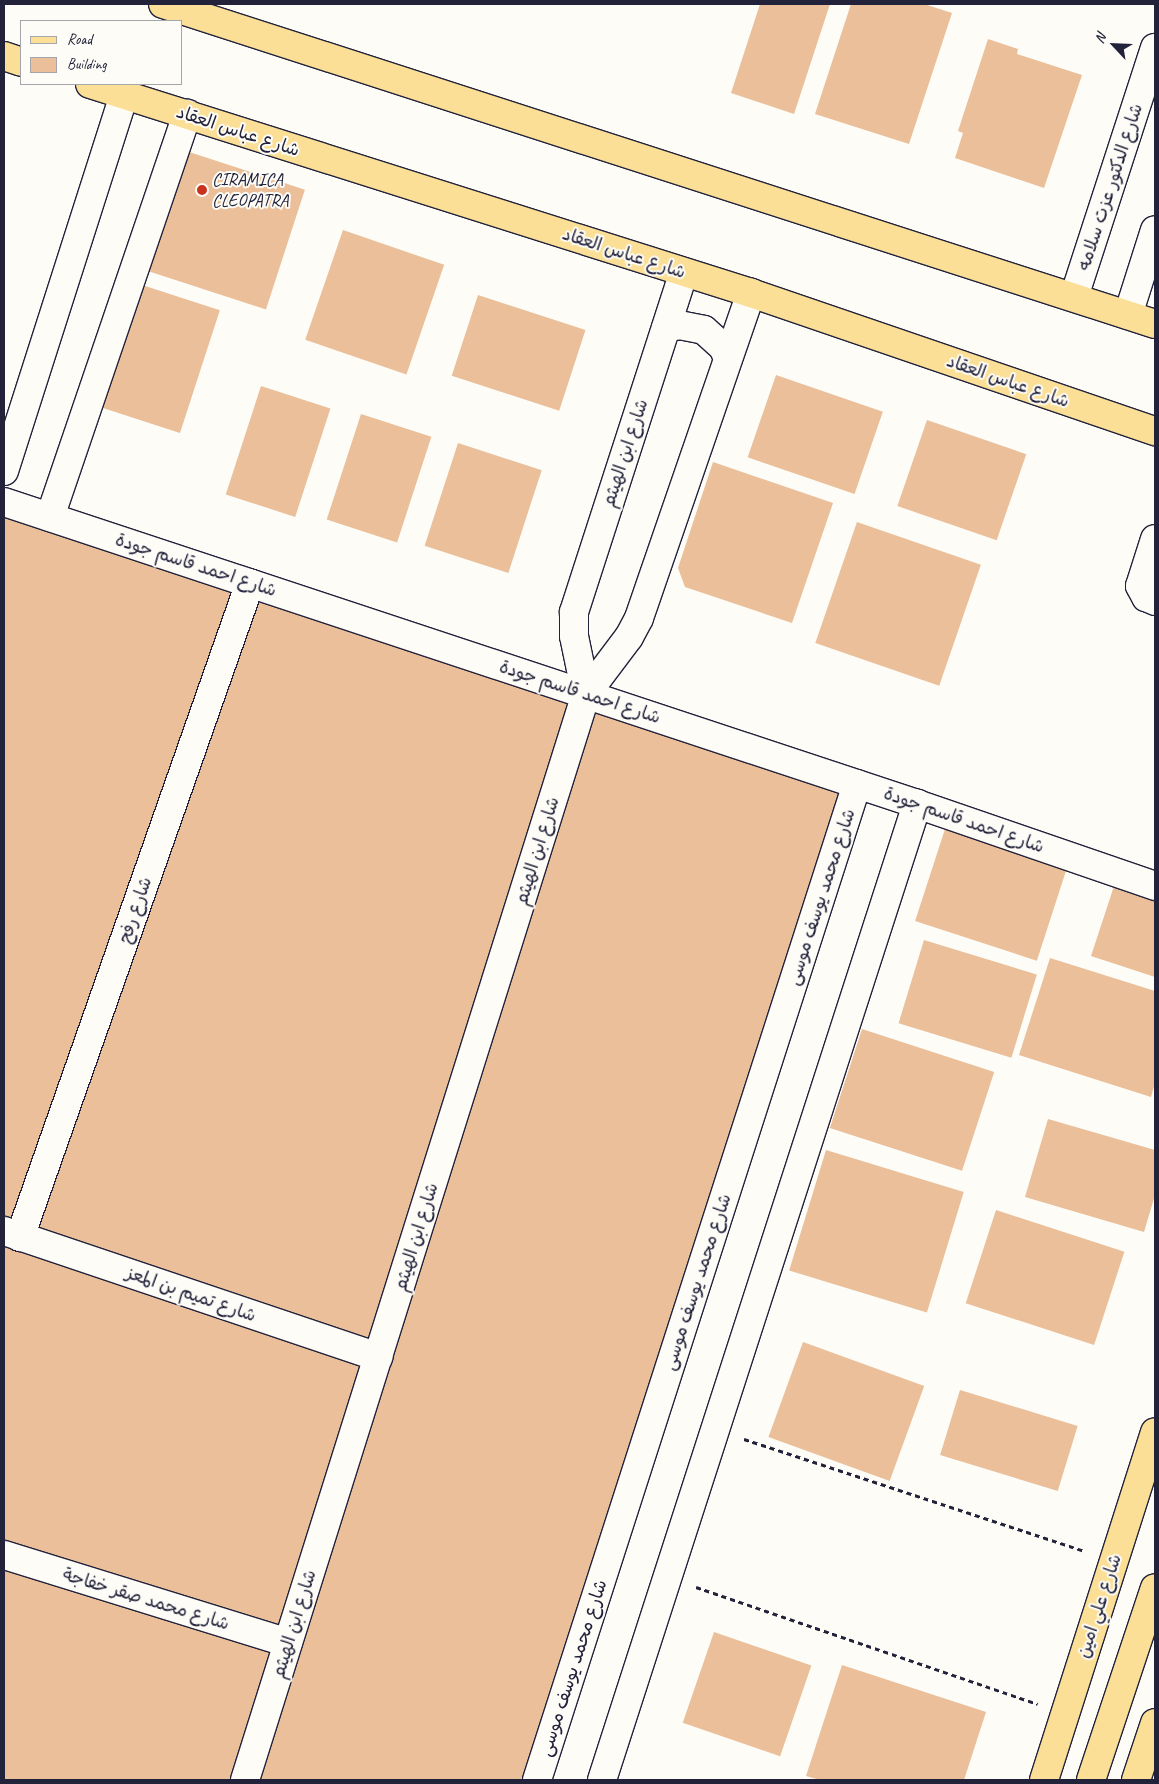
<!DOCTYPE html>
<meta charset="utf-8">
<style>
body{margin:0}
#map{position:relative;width:1159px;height:1784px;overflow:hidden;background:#fdfcf7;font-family:Caveat,"Playpen Sans Arabic",sans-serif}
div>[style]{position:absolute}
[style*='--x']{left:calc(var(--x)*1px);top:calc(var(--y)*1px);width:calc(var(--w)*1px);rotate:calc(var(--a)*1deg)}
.building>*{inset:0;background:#eabf9a;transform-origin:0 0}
.path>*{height:3px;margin-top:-1.5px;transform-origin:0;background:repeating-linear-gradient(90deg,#22223b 0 5px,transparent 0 9px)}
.roads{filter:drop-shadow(1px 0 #22223b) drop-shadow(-1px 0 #22223b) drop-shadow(0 1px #22223b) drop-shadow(0 -1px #22223b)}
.minor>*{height:28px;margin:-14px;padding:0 14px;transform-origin:14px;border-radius:14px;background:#fdfcf7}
.major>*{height:28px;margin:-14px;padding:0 14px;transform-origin:14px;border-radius:14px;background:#fbdf96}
.dots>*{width:14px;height:14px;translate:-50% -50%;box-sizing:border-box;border:2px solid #fdfcf7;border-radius:50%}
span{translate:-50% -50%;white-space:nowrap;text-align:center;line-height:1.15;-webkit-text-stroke:4px #fdfcf7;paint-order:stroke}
.street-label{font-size:18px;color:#22223b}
.poi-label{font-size:18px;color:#22223b}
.left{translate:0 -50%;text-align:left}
.frame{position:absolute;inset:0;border:5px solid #22223b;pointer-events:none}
.legend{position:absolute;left:20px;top:20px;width:162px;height:65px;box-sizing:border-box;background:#fdfcf7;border:1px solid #a5a5ac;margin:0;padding:6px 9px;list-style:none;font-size:15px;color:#22223b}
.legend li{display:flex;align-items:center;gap:10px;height:25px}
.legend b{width:25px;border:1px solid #a5a5ac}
.north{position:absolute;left:1089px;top:20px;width:50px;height:50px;-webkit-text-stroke:4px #fdfcf7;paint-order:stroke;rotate:295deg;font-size:14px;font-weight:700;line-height:20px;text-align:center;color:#22223b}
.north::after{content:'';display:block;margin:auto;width:18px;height:22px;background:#22223b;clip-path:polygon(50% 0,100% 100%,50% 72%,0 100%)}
</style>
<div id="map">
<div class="building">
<i style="clip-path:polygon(760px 4px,830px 4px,794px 114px,731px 93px)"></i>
<i style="clip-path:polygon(851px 4px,924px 4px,952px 13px,909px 144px,815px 114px)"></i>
<i style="clip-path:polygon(988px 39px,1018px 49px,1017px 54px,1082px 75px,1044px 188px,955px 158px,963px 133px,958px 131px)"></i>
<i style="left:186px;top:151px;width:125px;height:126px;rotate:18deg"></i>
<i style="left:343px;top:230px;width:107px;height:116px;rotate:19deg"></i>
<i style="left:139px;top:284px;width:85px;height:129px;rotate:18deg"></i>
<i style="left:478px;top:295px;width:113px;height:85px;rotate:18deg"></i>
<i style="left:776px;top:375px;width:113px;height:87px;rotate:19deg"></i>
<i style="left:261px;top:386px;width:73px;height:114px;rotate:18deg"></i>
<i style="left:361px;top:414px;width:74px;height:111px;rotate:18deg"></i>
<i style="left:927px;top:420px;width:105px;height:91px;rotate:19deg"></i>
<i style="left:458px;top:443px;width:88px;height:108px;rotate:18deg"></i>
<i style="clip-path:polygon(713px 462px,833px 503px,792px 623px,685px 587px,678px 568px)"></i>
<i style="clip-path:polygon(4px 502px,857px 784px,538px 1780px,4px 1780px)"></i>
<i style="left:857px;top:522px;width:131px;height:128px;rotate:19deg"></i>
<i style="left:946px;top:826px;width:128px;height:100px;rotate:18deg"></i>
<i style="clip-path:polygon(1116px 880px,1155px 893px,1155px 977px,1091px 956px)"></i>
<i style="left:924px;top:940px;width:118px;height:87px;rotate:17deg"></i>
<i style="clip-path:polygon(1050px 958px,1155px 991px,1155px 1083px,1151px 1097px,1019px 1055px)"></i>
<i style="left:862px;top:1029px;width:139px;height:104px;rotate:18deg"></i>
<i style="clip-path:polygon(1048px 1119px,1155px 1150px,1155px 1195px,1144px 1232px,1025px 1197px)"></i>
<i style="left:826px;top:1150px;width:144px;height:126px;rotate:17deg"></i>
<i style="left:996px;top:1210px;width:135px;height:98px;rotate:18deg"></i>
<i style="left:803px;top:1342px;width:129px;height:101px;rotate:20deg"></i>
<i style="left:960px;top:1390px;width:123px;height:68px;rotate:17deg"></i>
<i style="left:714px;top:1632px;width:103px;height:96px;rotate:19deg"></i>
<i style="clip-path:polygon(842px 1665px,986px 1712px,964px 1780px,820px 1780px,806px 1776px)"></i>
</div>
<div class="path">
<i style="--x:744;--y:1439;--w:358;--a:18.2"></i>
<i style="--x:696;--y:1587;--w:361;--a:18.9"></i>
</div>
<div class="roads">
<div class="minor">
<i style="--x:1074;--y:297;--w:262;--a:-72"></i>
<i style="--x:1128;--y:315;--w:89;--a:-72.4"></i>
<i style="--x:666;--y:328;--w:13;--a:-13"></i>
<i style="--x:679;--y:325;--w:25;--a:11"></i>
<i style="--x:704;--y:330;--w:25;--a:42"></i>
<i style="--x:723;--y:347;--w:12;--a:66"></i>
<i style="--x:4;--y:471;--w:396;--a:-72.3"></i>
<i style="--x:4;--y:502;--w:962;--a:18.3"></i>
<i style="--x:917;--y:804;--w:252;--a:19"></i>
<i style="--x:50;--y:517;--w:426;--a:-71.2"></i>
<i style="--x:1155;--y:539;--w:49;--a:107.7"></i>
<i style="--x:1140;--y:586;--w:13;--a:61"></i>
<i style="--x:1146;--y:597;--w:10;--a:24"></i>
<i style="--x:586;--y:694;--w:59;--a:-101.7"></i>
<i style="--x:574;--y:636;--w:24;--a:-90"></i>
<i style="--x:574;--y:612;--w:357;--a:-72.1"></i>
<i style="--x:4;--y:1231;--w:395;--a:18.6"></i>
<i style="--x:20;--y:1237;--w:693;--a:-70.62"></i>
<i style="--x:4;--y:1555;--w:297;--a:17.2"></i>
<i style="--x:245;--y:1780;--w:1138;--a:-72.57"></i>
<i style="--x:586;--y:694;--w:71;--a:-53"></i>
<i style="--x:629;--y:637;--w:21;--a:-62"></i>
<i style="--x:639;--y:618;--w:344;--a:-71"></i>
<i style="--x:537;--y:1780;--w:1046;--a:-72.19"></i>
<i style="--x:602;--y:1780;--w:1026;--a:-72.11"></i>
</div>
<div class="major">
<i style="--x:163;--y:4;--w:1042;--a:17.88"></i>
<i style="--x:4;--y:56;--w:18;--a:19"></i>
<i style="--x:90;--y:84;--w:693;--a:17.55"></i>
<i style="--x:751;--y:293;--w:427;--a:18.9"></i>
<i style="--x:1044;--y:1780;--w:365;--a:-72.3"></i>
<i style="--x:1091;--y:1780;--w:202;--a:-71.6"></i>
<i style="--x:1136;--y:1780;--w:60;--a:-71.6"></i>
</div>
</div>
<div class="dots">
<i style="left:202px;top:190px;background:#c8321e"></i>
</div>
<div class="street-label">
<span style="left:238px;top:131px;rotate:18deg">شارع عباس العقاد</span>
<span style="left:1110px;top:187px;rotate:-72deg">شارع الدكتور عزت سلامه</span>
<span style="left:624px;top:253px;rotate:18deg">شارع عباس العقاد</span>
<span style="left:1008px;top:381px;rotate:19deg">شارع عباس العقاد</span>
<span style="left:625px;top:453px;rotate:-72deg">شارع ابن الهيثم</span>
<span style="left:196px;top:565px;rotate:18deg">شارع احمد قاسم جودة</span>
<span style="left:580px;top:692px;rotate:18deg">شارع احمد قاسم جودة</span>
<span style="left:964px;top:820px;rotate:19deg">شارع احمد قاسم جودة</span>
<span style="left:537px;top:851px;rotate:-73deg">شارع ابن الهيثم</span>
<span style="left:821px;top:897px;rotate:-72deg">شارع محمد يوسف موسى</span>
<span style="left:135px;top:910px;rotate:-71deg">شارع رفح</span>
<span style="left:416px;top:1237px;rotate:-73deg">شارع ابن الهيثم</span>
<span style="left:697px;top:1282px;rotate:-72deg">شارع محمد يوسف موسى</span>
<span style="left:191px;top:1294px;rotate:19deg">شارع تميم بن المعز</span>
<span style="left:146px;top:1599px;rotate:17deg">شارع محمد صقر خفاجة</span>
<span style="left:1099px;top:1606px;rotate:-72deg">شارع علي امين</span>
<span style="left:294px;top:1624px;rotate:-73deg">شارع ابن الهيثم</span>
<span style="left:573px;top:1668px;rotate:-72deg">شارع محمد يوسف موسى</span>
</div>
<div class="poi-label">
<span class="left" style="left:212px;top:190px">CIRAMICA<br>CLEOPATRA</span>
</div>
<div class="frame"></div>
<ul class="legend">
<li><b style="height:6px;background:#fbdf96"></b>Road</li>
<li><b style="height:14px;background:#eabf9a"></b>Building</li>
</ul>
<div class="north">N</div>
</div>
